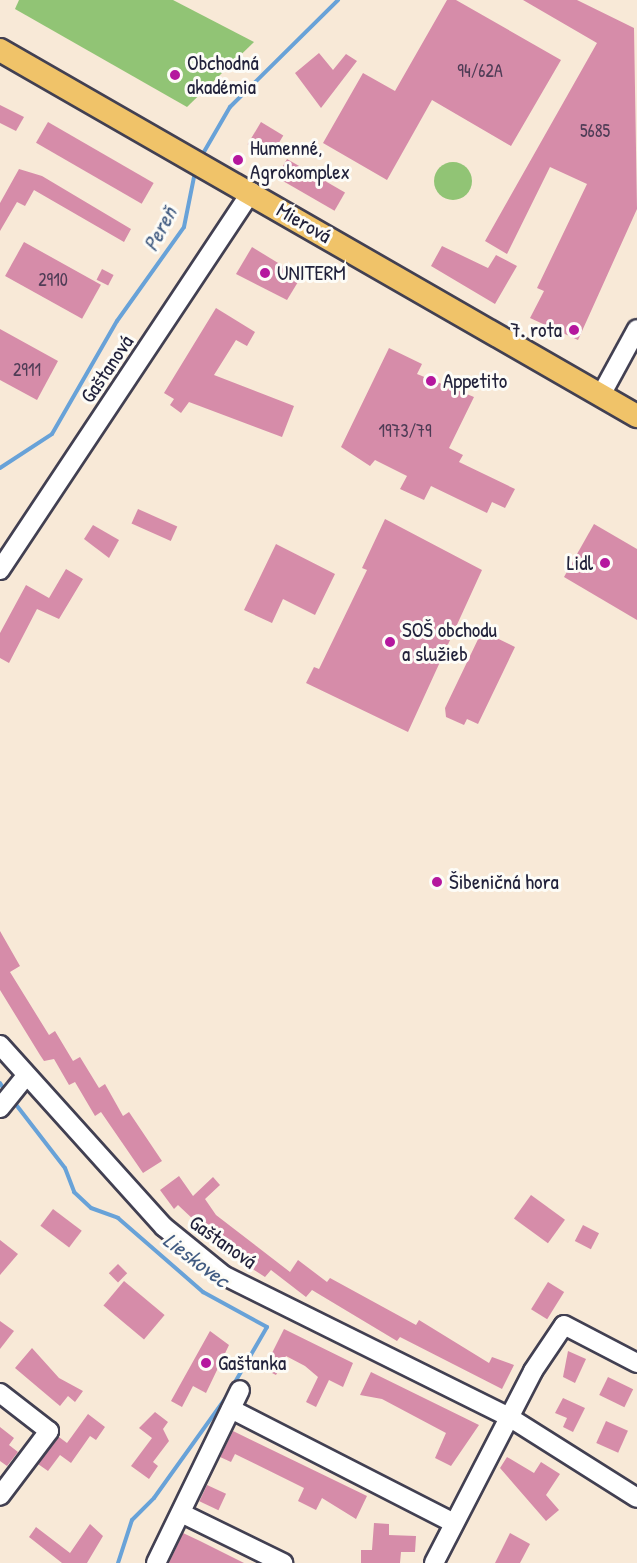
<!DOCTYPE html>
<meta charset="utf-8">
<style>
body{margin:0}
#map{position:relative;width:637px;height:1563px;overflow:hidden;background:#f8e9d7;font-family:"Patrick Hand",sans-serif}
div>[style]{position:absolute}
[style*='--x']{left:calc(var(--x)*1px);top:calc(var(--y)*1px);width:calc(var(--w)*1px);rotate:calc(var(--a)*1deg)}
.green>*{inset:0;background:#91c475}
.round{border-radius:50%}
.stream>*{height:4px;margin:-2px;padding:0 2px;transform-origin:2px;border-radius:2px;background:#68a2d8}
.building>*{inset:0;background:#d68ca9;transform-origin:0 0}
.roads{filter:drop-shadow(2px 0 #424052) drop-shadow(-2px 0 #424052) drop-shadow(0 2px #424052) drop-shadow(0 -2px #424052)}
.minor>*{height:18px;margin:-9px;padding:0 9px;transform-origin:9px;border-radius:9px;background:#fff}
.major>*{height:22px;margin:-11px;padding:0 11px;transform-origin:11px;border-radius:11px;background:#f0c369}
.dots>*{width:16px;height:16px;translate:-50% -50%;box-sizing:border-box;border:3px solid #fdfcf7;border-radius:50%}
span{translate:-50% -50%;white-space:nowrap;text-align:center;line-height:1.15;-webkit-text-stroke:6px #fdfcf7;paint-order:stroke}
.number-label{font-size:18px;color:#4f3c56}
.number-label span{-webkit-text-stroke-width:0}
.poi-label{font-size:21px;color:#22223b}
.left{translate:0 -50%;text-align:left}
.right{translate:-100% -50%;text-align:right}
.street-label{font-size:21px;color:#22223b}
.water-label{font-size:22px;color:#425c82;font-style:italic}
</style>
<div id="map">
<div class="green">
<i style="clip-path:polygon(19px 0,173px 0,254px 42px,187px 107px,15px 9px)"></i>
<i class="round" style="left:434px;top:162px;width:38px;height:38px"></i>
</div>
<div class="stream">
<i style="--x:201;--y:157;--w:58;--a:-59.9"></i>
<i style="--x:230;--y:107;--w:152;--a:-44.7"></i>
<i style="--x:0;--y:468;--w:62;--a:-33.2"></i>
<i style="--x:52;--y:434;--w:130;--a:-60.1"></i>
<i style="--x:117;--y:321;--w:115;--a:-54.5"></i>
<i style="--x:184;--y:227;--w:56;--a:-78.7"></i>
<i style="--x:0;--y:1083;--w:9;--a:58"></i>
<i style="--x:14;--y:1102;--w:83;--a:52.3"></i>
<i style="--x:65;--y:1168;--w:26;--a:69"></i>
<i style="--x:74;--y:1192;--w:23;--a:43"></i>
<i style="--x:91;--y:1208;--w:29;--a:20"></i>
<i style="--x:118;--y:1218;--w:113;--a:41"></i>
<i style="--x:203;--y:1292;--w:73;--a:28.7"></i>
<i style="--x:267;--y:1327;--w:72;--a:120.1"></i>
<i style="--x:118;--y:1563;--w:45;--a:-72"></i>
<i style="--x:132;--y:1520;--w:31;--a:-45"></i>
<i style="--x:154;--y:1498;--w:125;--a:-54.4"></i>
</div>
<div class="building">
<i style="clip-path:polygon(447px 0,456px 0,561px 60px,511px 146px,432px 100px,387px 180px,323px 143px,363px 73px,395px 91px)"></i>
<i style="clip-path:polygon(523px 0,577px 0,634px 28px,637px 209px,578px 340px,530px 318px,544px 291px,537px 288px,587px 184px,550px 167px,507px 254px,485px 241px,597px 43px)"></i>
<i style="clip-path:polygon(319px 53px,333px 70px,346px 54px,357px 61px,321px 108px,295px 73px)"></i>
<i style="clip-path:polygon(0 105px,24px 117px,16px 131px,0 123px)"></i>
<i style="left:48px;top:122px;width:122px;height:24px;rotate:30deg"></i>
<i style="left:261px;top:122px;width:26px;height:26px;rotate:31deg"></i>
<i style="left:287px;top:159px;width:67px;height:21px;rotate:30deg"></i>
<i style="clip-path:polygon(19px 169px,42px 176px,131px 229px,124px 242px,34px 190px,25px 206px,17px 202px,0 231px,0 203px)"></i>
<i style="left:24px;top:242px;width:88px;height:39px;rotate:29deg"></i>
<i style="clip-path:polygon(442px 246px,488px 268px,496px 255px,517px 266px,495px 304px,431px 266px)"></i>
<i style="clip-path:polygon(252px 247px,301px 277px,287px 300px,236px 274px)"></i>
<i style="left:102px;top:269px;width:13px;height:12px;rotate:27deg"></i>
<i style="clip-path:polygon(216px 308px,255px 332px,247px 346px,236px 340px,214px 375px,294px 406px,282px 437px,189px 402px,181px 413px,170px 405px,174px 399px,164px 393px)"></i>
<i style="clip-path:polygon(0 329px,58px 361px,37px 400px,0 380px)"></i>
<i style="clip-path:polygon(389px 348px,422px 364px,417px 374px,474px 397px,449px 448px,463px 455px,459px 462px,515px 489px,505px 508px,492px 502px,487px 513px,431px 486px,424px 500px,400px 489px,407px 476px,375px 460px,370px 466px,341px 447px)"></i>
<i style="left:138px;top:509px;width:43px;height:16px;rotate:24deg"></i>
<i style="clip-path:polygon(385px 519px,482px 570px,408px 732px,306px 683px,314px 667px,319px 669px,367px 570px,362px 568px)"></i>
<i style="clip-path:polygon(594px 524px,637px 549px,637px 620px,564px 577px)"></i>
<i style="clip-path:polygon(93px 525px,119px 540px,109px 558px,84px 539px)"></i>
<i style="clip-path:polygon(276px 544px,335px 574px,315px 615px,283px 599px,272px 623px,244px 610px)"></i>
<i style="clip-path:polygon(66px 569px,83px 579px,59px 619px,37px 609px,9px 663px,0 658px,0 633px,26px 585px,49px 598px)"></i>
<i style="clip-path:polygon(482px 631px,515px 647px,478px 724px,467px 719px,464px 725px,446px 717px,445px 708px)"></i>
<i style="clip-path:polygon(0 931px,20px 966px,10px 972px,49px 1035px,55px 1031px,73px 1061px,80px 1057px,99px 1088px,105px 1084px,123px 1116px,129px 1112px,162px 1161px,143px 1173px,101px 1112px,95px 1116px,75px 1082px,69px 1085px,54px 1059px,44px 1061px,40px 1055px,0 990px)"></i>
<i style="clip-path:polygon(179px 1176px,193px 1196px,213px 1177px,220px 1185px,205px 1199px,216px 1215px,290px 1272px,298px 1260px,327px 1282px,330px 1278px,416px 1325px,419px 1320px,489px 1363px,492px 1357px,514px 1365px,502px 1389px,400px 1337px,397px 1341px,312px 1290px,306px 1297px,271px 1270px,265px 1277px,231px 1255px,178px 1205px,174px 1209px,160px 1190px)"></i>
<i style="left:531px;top:1195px;width:42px;height:29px;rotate:36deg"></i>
<i style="left:53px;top:1209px;width:36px;height:21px;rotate:37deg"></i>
<i style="left:583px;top:1225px;width:18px;height:18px;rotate:27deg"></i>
<i style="clip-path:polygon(0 1240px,18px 1254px,0 1275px)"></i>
<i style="left:118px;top:1264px;width:13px;height:13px;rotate:45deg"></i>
<i style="left:124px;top:1281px;width:53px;height:32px;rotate:40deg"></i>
<i style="left:548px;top:1282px;width:19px;height:32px;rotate:32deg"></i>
<i style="clip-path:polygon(0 1321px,14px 1331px,0 1349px)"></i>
<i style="clip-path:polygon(284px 1329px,353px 1363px,343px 1387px,329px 1380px,316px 1407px,306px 1402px,318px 1377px,305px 1366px,286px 1356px,276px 1375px,264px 1369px)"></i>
<i style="clip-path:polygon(210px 1331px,229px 1345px,206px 1393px,193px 1386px,182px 1407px,171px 1401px)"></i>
<i style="clip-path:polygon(32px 1348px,59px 1378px,83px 1391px,75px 1402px,68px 1396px,60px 1406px,15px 1368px)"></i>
<i style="clip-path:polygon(568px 1351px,586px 1359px,575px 1383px,563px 1377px)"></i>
<i style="clip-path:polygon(371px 1372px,479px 1425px,451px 1466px,435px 1458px,446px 1433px,382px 1399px,360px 1395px)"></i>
<i style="left:608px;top:1377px;width:28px;height:20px;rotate:26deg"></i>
<i style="clip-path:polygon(563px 1398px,585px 1408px,573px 1432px,563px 1427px,567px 1418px,555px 1413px)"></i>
<i style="clip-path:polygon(155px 1412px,168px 1422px,163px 1429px,169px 1441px,153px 1462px,158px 1466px,149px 1479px,131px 1466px,152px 1438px,139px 1428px)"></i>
<i style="clip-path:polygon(88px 1414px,105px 1427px,96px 1440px,90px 1436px,71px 1463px,60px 1455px,48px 1471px,38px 1464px,59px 1437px,67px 1443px)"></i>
<i style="left:606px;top:1421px;width:24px;height:24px;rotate:24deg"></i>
<i style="clip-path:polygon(0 1427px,14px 1438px,9px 1445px,18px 1452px,7px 1466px,0 1461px)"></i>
<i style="clip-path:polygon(233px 1431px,367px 1496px,356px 1519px,322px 1498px,316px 1510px,298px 1501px,304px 1488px,235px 1454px,231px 1462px,220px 1457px)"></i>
<i style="clip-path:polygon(507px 1457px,534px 1473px,541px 1462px,560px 1474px,546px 1495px,559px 1510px,546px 1521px,500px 1468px)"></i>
<i style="left:207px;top:1485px;width:21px;height:18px;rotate:25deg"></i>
<i style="clip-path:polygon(374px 1523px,389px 1524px,389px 1535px,416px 1536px,415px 1552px,401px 1552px,400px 1563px,361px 1563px,361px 1550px,372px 1550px)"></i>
<i style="clip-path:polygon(90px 1524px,103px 1536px,87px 1563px,62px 1563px,29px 1537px,36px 1527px,70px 1553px)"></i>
<i style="clip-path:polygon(183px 1533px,200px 1541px,244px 1563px,169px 1563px)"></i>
<i style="clip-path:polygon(510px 1533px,530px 1544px,520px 1563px,495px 1563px)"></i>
</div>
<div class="roads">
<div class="minor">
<i style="--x:601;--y:395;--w:75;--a:-61.4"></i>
<i style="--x:0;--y:570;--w:454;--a:-56.4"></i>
<i style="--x:0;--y:1045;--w:245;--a:48"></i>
<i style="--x:164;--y:1227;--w:76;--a:39.1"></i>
<i style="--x:223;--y:1275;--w:319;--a:26.4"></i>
<i style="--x:509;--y:1417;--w:151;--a:32.3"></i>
<i style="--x:0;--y:1108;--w:40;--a:-51"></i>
<i style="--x:0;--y:1393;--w:62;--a:37.8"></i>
<i style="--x:49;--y:1431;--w:81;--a:127"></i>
<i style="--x:231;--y:1409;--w:250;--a:27.1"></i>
<i style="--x:181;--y:1513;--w:114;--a:26.1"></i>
<i style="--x:156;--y:1563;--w:192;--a:-64.1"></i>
<i style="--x:434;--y:1563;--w:216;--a:-62.7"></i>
<i style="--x:533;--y:1371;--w:55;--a:-56"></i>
<i style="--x:564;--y:1325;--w:82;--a:27.5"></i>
</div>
<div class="major">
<i style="--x:0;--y:50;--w:735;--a:29.88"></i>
</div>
</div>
<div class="dots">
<i style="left:175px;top:75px;background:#b5179e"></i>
<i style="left:238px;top:160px;background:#b5179e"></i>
<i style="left:265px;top:273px;background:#b5179e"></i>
<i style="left:574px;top:330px;background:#b5179e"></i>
<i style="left:431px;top:381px;background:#b5179e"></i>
<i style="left:605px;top:563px;background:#b5179e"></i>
<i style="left:390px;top:642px;background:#b5179e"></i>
<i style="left:437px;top:882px;background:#b5179e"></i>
<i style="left:206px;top:1363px;background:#b5179e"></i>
</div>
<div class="number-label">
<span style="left:480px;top:71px">94/62A</span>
<span style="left:595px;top:131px">5685</span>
<span style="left:53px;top:280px">2910</span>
<span style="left:27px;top:370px">2911</span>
<span style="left:405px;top:431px">1973/79</span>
</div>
<div class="poi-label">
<span class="left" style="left:187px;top:75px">Obchodná<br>akadémia</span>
<span class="left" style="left:250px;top:160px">Humenné,<br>Agrokomplex</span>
<span class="left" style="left:277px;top:273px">UNITERM</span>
<span class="right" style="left:562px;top:330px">7. rota</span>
<span class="left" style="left:443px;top:381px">Appetito</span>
<span class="right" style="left:593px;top:563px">Lidl</span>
<span class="left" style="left:402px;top:642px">SOŠ obchodu<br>a služieb</span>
<span class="left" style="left:449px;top:882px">Šibeničná hora</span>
<span class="left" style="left:218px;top:1363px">Gaštanka</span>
</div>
<div class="street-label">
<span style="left:304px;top:223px;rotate:30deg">Mierová</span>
<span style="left:107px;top:369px;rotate:-56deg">Gaštanová</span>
<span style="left:223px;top:1242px;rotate:35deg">Gaštanová</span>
</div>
<div class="water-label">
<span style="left:160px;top:229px;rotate:-62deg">Pereň</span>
<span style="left:196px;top:1260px;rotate:37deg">Lieskovec</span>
</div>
</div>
